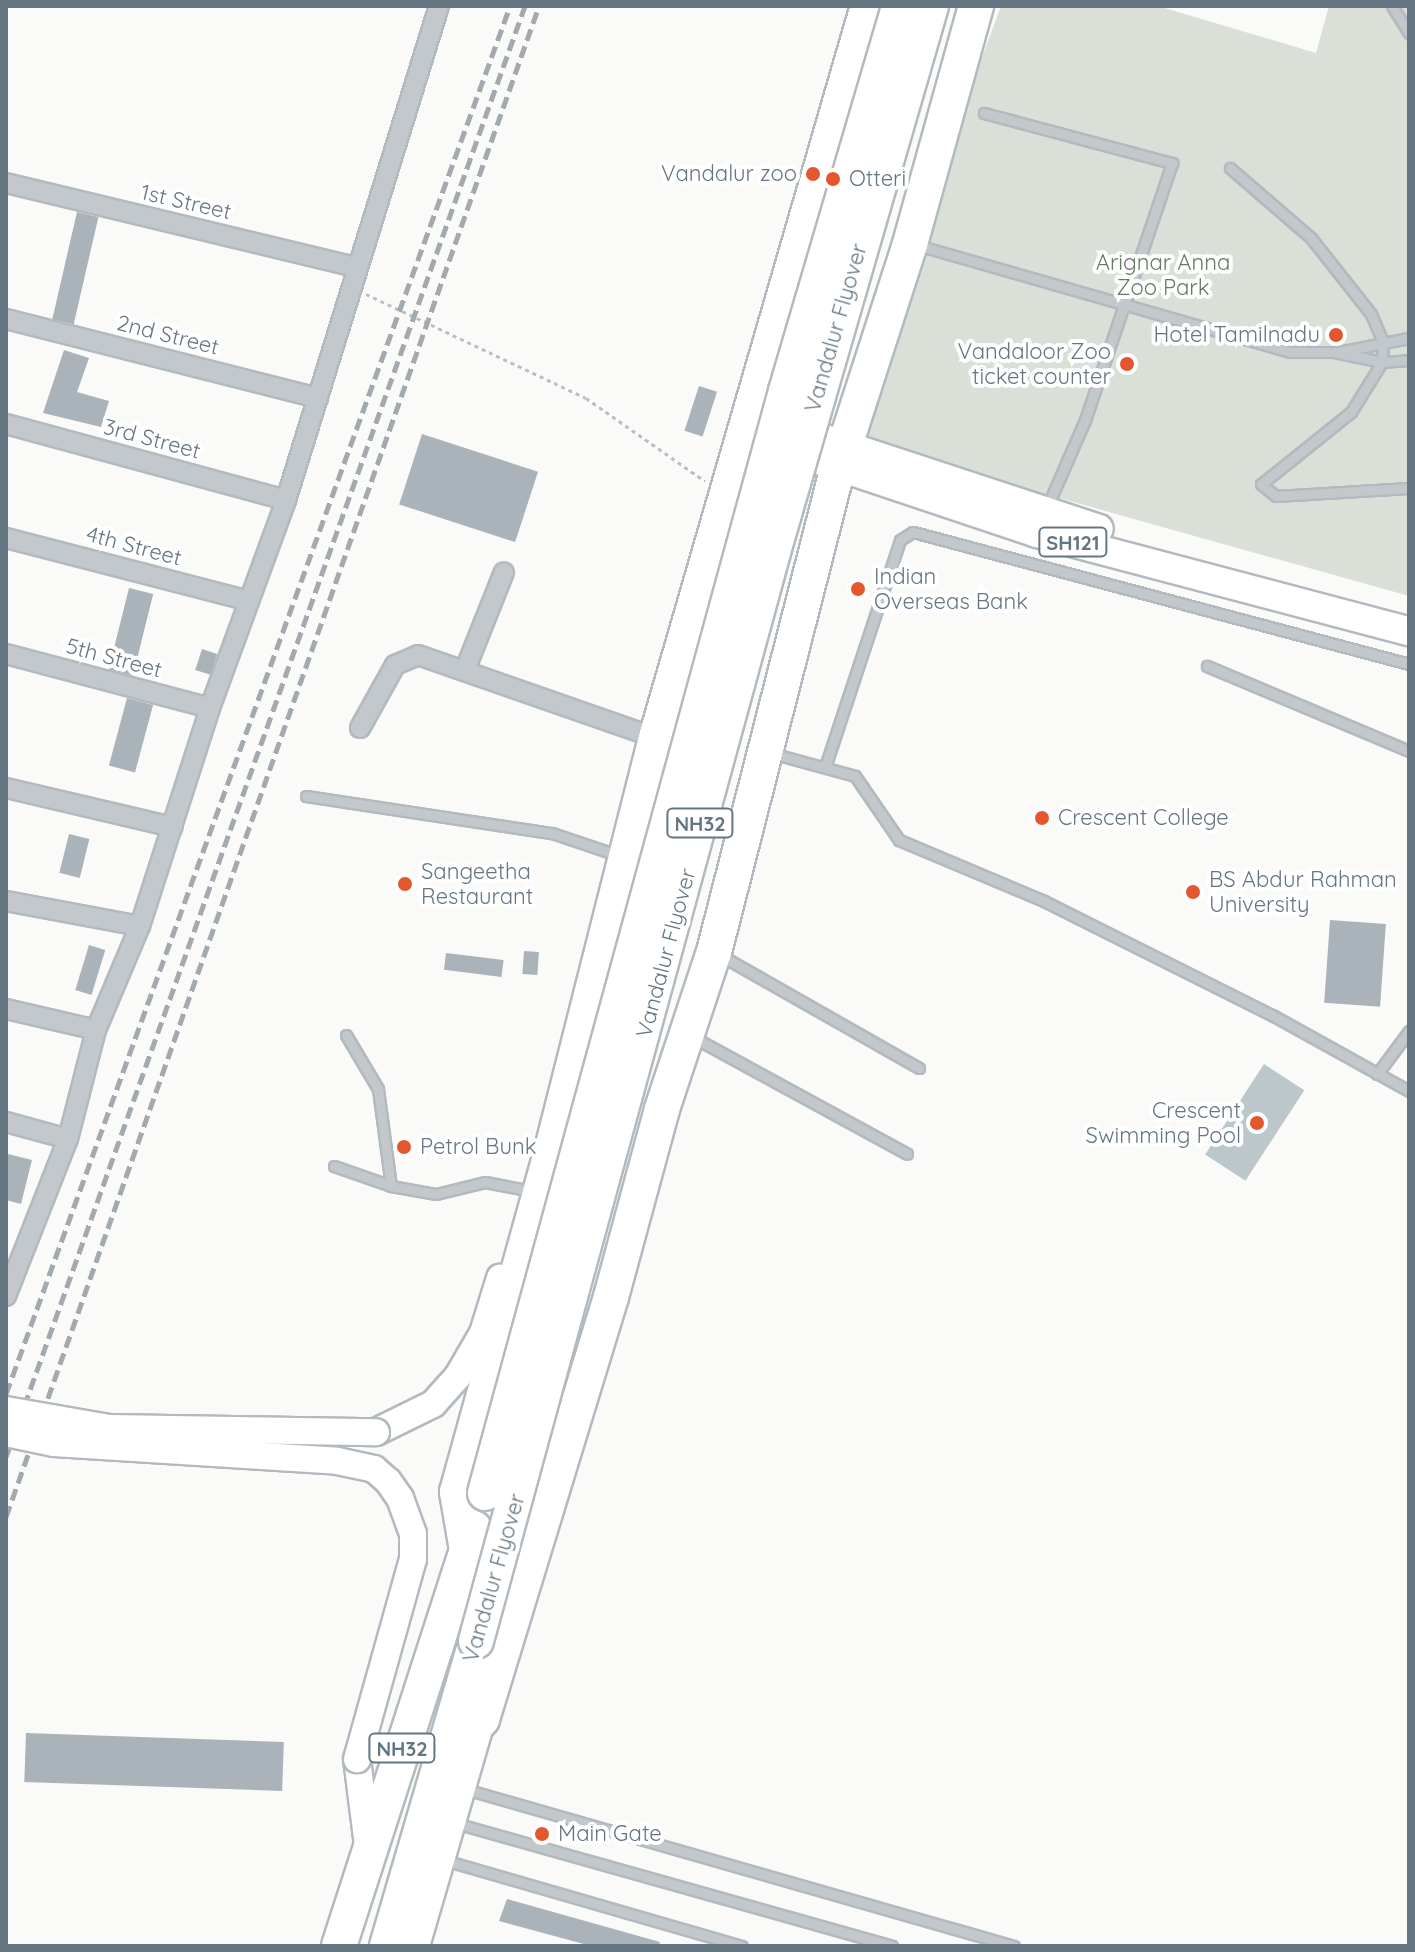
<!DOCTYPE html>
<style>
body{margin:0}
#map{position:relative;width:1415px;height:1952px;overflow:hidden;background:#fafaf8;font-family:Quicksand,sans-serif}
div>[style]{position:absolute}
[style*='--x']{left:calc(var(--x)*1px);top:calc(var(--y)*1px);width:calc(var(--w)*1px);rotate:calc(var(--a)*1deg)}
.green>*{inset:0;background:#dadfd7}
.water>*{inset:0;background:#bbc7cb;transform-origin:0 0}
.building>*{inset:0;background:#aab3b9;transform-origin:0 0}
.path>*{height:3px;margin-top:-1.5px;transform-origin:0;background:repeating-linear-gradient(90deg,#bbbfc2 0 4px,transparent 0 8px)}
.roads{filter:drop-shadow(2px 0 #b3babf) drop-shadow(-2px 0 #b3babf) drop-shadow(0 2px #b3babf) drop-shadow(0 -2px #b3babf)}
.lane>*{height:9px;margin:-4.5px;padding:0 4.5px;transform-origin:4.5px;border-radius:4.5px;background:#c3c8cc}
.street>*{height:18px;margin:-9px;padding:0 9px;transform-origin:9px;border-radius:9px;background:#c3c8cc}
.secondary>*{height:26px;margin:-13px;padding:0 13px;transform-origin:13px;border-radius:13px;background:#fff}
.primary>*{height:28px;margin:-14px;padding:0 14px;transform-origin:14px;border-radius:14px;background:#fff}
.highway>*{height:34px;margin:-17px;padding:0 17px;transform-origin:17px;border-radius:17px;background:#fff}
.rail>*{height:5px;margin-top:-2.5px;transform-origin:0;background:repeating-linear-gradient(90deg,#a2aab0 0 12px,transparent 0 18px)}
.bridges{filter:drop-shadow(2px 0 #b3babf) drop-shadow(-2px 0 #b3babf) drop-shadow(0 2px #b3babf) drop-shadow(0 -2px #b3babf)}
.secondary-bridge>*{height:26px;margin:-13px;padding:0 13px;transform-origin:13px;border-radius:13px;background:#fff}
.highway-bridge>*{height:34px;margin:-17px;padding:0 17px;transform-origin:17px;border-radius:17px;background:#fff}
.dots>*{width:22px;height:22px;translate:-50% -50%;box-sizing:border-box;border:4px solid #fff;border-radius:50%}
span{translate:-50% -50%;white-space:nowrap;text-align:center;line-height:1.15;-webkit-text-stroke:8px #fff;paint-order:stroke}
.shield-label span{padding:2px 6px;background:#fff;border:2px solid;border-radius:6px;-webkit-text-stroke-width:0}
.shield-label{font-size:20px;color:#657683;font-weight:700}
.poi-label{font-size:22px;color:#657683}
.right{translate:-100% -50%;text-align:right}
.left{translate:0 -50%;text-align:left}
.street-label{font-size:22px;color:#657683}
.park-label{font-size:22px;color:#687a64}
.frame{position:absolute;inset:0;border:8px solid #657683;pointer-events:none}
</style>
<div id="map">
<div class="green">
<i style="clip-path:polygon(1001px 6px,1158px 6px,1316px 53px,1329px 6px,1409px 6px,1409px 596px,841px 437px)"></i>
</div>
<div class="water">
<i style="left:1264px;top:1064px;width:48px;height:108px;rotate:33deg"></i>
</div>
<div class="building">
<i style="left:77px;top:212px;width:22px;height:110px;rotate:13deg"></i>
<i style="clip-path:polygon(64px 350px,89px 358px,77px 392px,109px 401px,101px 427px,43px 413px)"></i>
<i style="left:699px;top:386px;width:19px;height:47px;rotate:18deg"></i>
<i style="left:422px;top:434px;width:122px;height:74px;rotate:18deg"></i>
<i style="left:129px;top:588px;width:25px;height:84px;rotate:14deg"></i>
<i style="left:202px;top:649px;width:16px;height:22px;rotate:18deg"></i>
<i style="left:127px;top:698px;width:27px;height:70px;rotate:15deg"></i>
<i style="left:69px;top:834px;width:21px;height:40px;rotate:14deg"></i>
<i style="left:1330px;top:920px;width:56px;height:83px;rotate:4deg"></i>
<i style="left:89px;top:945px;width:17px;height:47px;rotate:17deg"></i>
<i style="left:524px;top:951px;width:15px;height:23px;rotate:4deg"></i>
<i style="left:446px;top:953px;width:58px;height:17px;rotate:7deg"></i>
<i style="clip-path:polygon(8px 1154px,32px 1160px,21px 1204px,6px 1200px)"></i>
<i style="left:26px;top:1733px;width:258px;height:49px;rotate:2deg"></i>
<i style="clip-path:polygon(507px 1899px,660px 1942px,659px 1946px,591px 1946px,499px 1921px)"></i>
</div>
<div class="path">
<i style="--x:366;--y:294;--w:243;--a:25.3"></i>
<i style="--x:586;--y:398;--w:145;--a:34.9"></i>
</div>
<div class="roads">
<div class="lane">
<i style="--x:1392;--y:6;--w:32;--a:58"></i>
<i style="--x:984;--y:113;--w:195;--a:14.9"></i>
<i style="--x:1172;--y:163;--w:271;--a:108.7"></i>
<i style="--x:1085;--y:420;--w:95;--a:113.6"></i>
<i style="--x:1230;--y:168;--w:107;--a:40.8"></i>
<i style="--x:1311;--y:238;--w:97;--a:51.7"></i>
<i style="--x:1371;--y:314;--w:30;--a:67"></i>
<i style="--x:1383;--y:342;--w:20;--a:93"></i>
<i style="--x:1382;--y:362;--w:59;--a:121.8"></i>
<i style="--x:1351;--y:412;--w:115;--a:141.3"></i>
<i style="--x:1261;--y:484;--w:19;--a:39"></i>
<i style="--x:1276;--y:496;--w:133;--a:-3.4"></i>
<i style="--x:917;--y:245;--w:388;--a:16"></i>
<i style="--x:1290;--y:352;--w:44;--a:0"></i>
<i style="--x:1334;--y:352;--w:49;--a:11.8"></i>
<i style="--x:1382;--y:362;--w:27;--a:-4"></i>
<i style="--x:1338;--y:352;--w:72;--a:-11.2"></i>
<i style="--x:1207;--y:666;--w:219;--a:22.8"></i>
<i style="--x:771;--y:753;--w:87;--a:15.3"></i>
<i style="--x:855;--y:776;--w:78;--a:55.5"></i>
<i style="--x:899;--y:840;--w:157;--a:22.8"></i>
<i style="--x:1044;--y:901;--w:255;--a:26.6"></i>
<i style="--x:1272;--y:1015;--w:157;--a:29"></i>
<i style="--x:825;--y:767;--w:239;--a:-71.7"></i>
<i style="--x:900;--y:540;--w:15;--a:-32"></i>
<i style="--x:913;--y:532;--w:513;--a:14.9"></i>
<i style="--x:306;--y:796;--w:249;--a:8.6"></i>
<i style="--x:552;--y:833;--w:72;--a:18.7"></i>
<i style="--x:720;--y:955;--w:229;--a:29.6"></i>
<i style="--x:346;--y:1035;--w:63;--a:59.3"></i>
<i style="--x:378;--y:1089;--w:98;--a:82.4"></i>
<i style="--x:691;--y:1036;--w:246;--a:28.6"></i>
<i style="--x:1377;--y:1074;--w:54;--a:-53.3"></i>
<i style="--x:334;--y:1166;--w:60;--a:19.3"></i>
<i style="--x:391;--y:1186;--w:46;--a:10.1"></i>
<i style="--x:436;--y:1194;--w:50;--a:-13.8"></i>
<i style="--x:485;--y:1182;--w:43;--a:10.8"></i>
<i style="--x:465;--y:1789;--w:571;--a:15.96"></i>
<i style="--x:455;--y:1823;--w:454;--a:15.7"></i>
<i style="--x:444;--y:1860;--w:310;--a:16.1"></i>
</div>
<div class="street">
<i style="--x:6;--y:183;--w:359;--a:13.5"></i>
<i style="--x:6;--y:319;--w:322;--a:14.2"></i>
<i style="--x:6;--y:424;--w:290;--a:15.2"></i>
<i style="--x:6;--y:538;--w:251;--a:14.5"></i>
<i style="--x:6;--y:654;--w:211;--a:14.8"></i>
<i style="--x:465;--y:670;--w:105;--a:-68.3"></i>
<i style="--x:360;--y:728;--w:72;--a:-60.9"></i>
<i style="--x:395;--y:665;--w:25;--a:-23"></i>
<i style="--x:418;--y:655;--w:252;--a:19.2"></i>
<i style="--x:6;--y:788;--w:171;--a:13.2"></i>
<i style="--x:6;--y:901;--w:136;--a:10.6"></i>
<i style="--x:6;--y:1009;--w:92;--a:13.1"></i>
<i style="--x:6;--y:1122;--w:64;--a:15.3"></i>
<i style="--x:6;--y:1296;--w:169;--a:-68.5"></i>
<i style="--x:68;--y:1139;--w:113;--a:-75.6"></i>
<i style="--x:96;--y:1030;--w:113;--a:-67.1"></i>
<i style="--x:140;--y:926;--w:229;--a:-72.2"></i>
<i style="--x:210;--y:708;--w:221;--a:-69.9"></i>
<i style="--x:286;--y:500;--w:517;--a:-72.79"></i>
</div>
<div class="secondary">
<i style="--x:376;--y:1432;--w:64;--a:-26.2"></i>
<i style="--x:433;--y:1404;--w:38;--a:-48"></i>
<i style="--x:458;--y:1376;--w:50;--a:-59.8"></i>
<i style="--x:483;--y:1333;--w:58;--a:-72.8"></i>
<i style="--x:357;--y:1759;--w:88;--a:82.8"></i>
<i style="--x:416;--y:1946;--w:233;--a:-73.8"></i>
</div>
<div class="primary">
<i style="--x:789;--y:427;--w:326;--a:18.2"></i>
<i style="--x:780;--y:447;--w:271;--a:18.5"></i>
<i style="--x:1037;--y:533;--w:385;--a:14.8"></i>
</div>
<div class="highway">
<i style="--x:467;--y:1550;--w:59;--a:-99.8"></i>
<i style="--x:457;--y:1492;--w:352;--a:-74.5"></i>
<i style="--x:551;--y:1153;--w:428;--a:-75.8"></i>
<i style="--x:656;--y:738;--w:762;--a:-73.85"></i>
<i style="--x:443;--y:1763;--w:59;--a:-48.4"></i>
<i style="--x:482;--y:1719;--w:441;--a:-73"></i>
<i style="--x:611;--y:1297;--w:195;--a:-74.8"></i>
<i style="--x:662;--y:1109;--w:165;--a:-71.7"></i>
<i style="--x:714;--y:952;--w:501;--a:-75.66"></i>
<i style="--x:838;--y:467;--w:234;--a:-72.1"></i>
<i style="--x:910;--y:244;--w:247;--a:-74.5"></i>
<i style="--x:339;--y:1946;--w:439;--a:-72.1"></i>
<i style="--x:387;--y:1946;--w:318;--a:-73.7"></i>
</div>
</div>
<div class="rail">
<i style="--x:6;--y:1394;--w:1477;--a:-70.04"></i>
<i style="--x:6;--y:1457;--w:1541;--a:-70.32"></i>
<i style="--x:6;--y:1517;--w:1602;--a:-70.57"></i>
</div>
<div class="bridges">
<div class="secondary-bridge">
<i style="--x:6;--y:1410;--w:105;--a:9.9"></i>
<i style="--x:109;--y:1428;--w:267;--a:0.9"></i>
<i style="--x:6;--y:1433;--w:49;--a:11.8"></i>
<i style="--x:54;--y:1443;--w:284;--a:3.6"></i>
<i style="--x:337;--y:1461;--w:38;--a:12"></i>
<i style="--x:374;--y:1469;--w:18;--a:41"></i>
<i style="--x:388;--y:1481;--w:21;--a:55"></i>
<i style="--x:400;--y:1498;--w:38;--a:70"></i>
<i style="--x:413;--y:1534;--w:25;--a:90"></i>
<i style="--x:413;--y:1559;--w:208;--a:105.6"></i>
</div>
<div class="highway-bridge">
<i style="--x:485;--y:1493;--w:1142;--a:-74.72"></i>
<i style="--x:786;--y:391;--w:401;--a:-73.6"></i>
<i style="--x:476;--y:1641;--w:1129;--a:-74.74"></i>
<i style="--x:773;--y:552;--w:568;--a:-73.86"></i>
</div>
</div>
<div class="dots">
<i style="left:813px;top:174px;background:#e4572e"></i>
<i style="left:833px;top:179px;background:#e4572e"></i>
<i style="left:1336px;top:335px;background:#e4572e"></i>
<i style="left:1127px;top:364px;background:#e4572e"></i>
<i style="left:858px;top:589px;background:#e4572e"></i>
<i style="left:1042px;top:818px;background:#e4572e"></i>
<i style="left:405px;top:884px;background:#e4572e"></i>
<i style="left:1193px;top:892px;background:#e4572e"></i>
<i style="left:1257px;top:1123px;background:#e4572e"></i>
<i style="left:404px;top:1147px;background:#e4572e"></i>
<i style="left:542px;top:1834px;background:#e4572e"></i>
</div>
<div class="shield-label">
<span style="left:1073px;top:542px">SH121</span>
<span style="left:700px;top:823px">NH32</span>
<span style="left:402px;top:1748px">NH32</span>
</div>
<div class="poi-label">
<span class="right" style="left:797px;top:174px">Vandalur zoo</span>
<span class="left" style="left:849px;top:179px">Otteri</span>
<span class="right" style="left:1320px;top:335px">Hotel Tamilnadu</span>
<span class="right" style="left:1111px;top:364px">Vandaloor Zoo<br>ticket counter</span>
<span class="left" style="left:874px;top:589px">Indian<br>Overseas Bank</span>
<span class="left" style="left:1058px;top:818px">Crescent College</span>
<span class="left" style="left:421px;top:884px">Sangeetha<br>Restaurant</span>
<span class="left" style="left:1209px;top:892px">BS Abdur Rahman<br>University</span>
<span class="right" style="left:1241px;top:1123px">Crescent<br>Swimming Pool</span>
<span class="left" style="left:420px;top:1147px">Petrol Bunk</span>
<span class="left" style="left:558px;top:1834px">Main Gate</span>
</div>
<div class="street-label">
<span style="left:186px;top:202px;rotate:13deg">1st Street</span>
<span style="left:836px;top:328px;rotate:-74deg">Vandalur Flyover</span>
<span style="left:168px;top:335px;rotate:14deg">2nd Street</span>
<span style="left:152px;top:439px;rotate:15deg">3rd Street</span>
<span style="left:134px;top:546px;rotate:15deg">4th Street</span>
<span style="left:114px;top:658px;rotate:15deg">5th Street</span>
<span style="left:666px;top:953px;rotate:-75deg">Vandalur Flyover</span>
<span style="left:494px;top:1578px;rotate:-74deg">Vandalur Flyover</span>
</div>
<div class="park-label">
<span style="left:1163px;top:275px">Arignar Anna<br>Zoo Park</span>
</div>
<div class="frame"></div>
</div>
